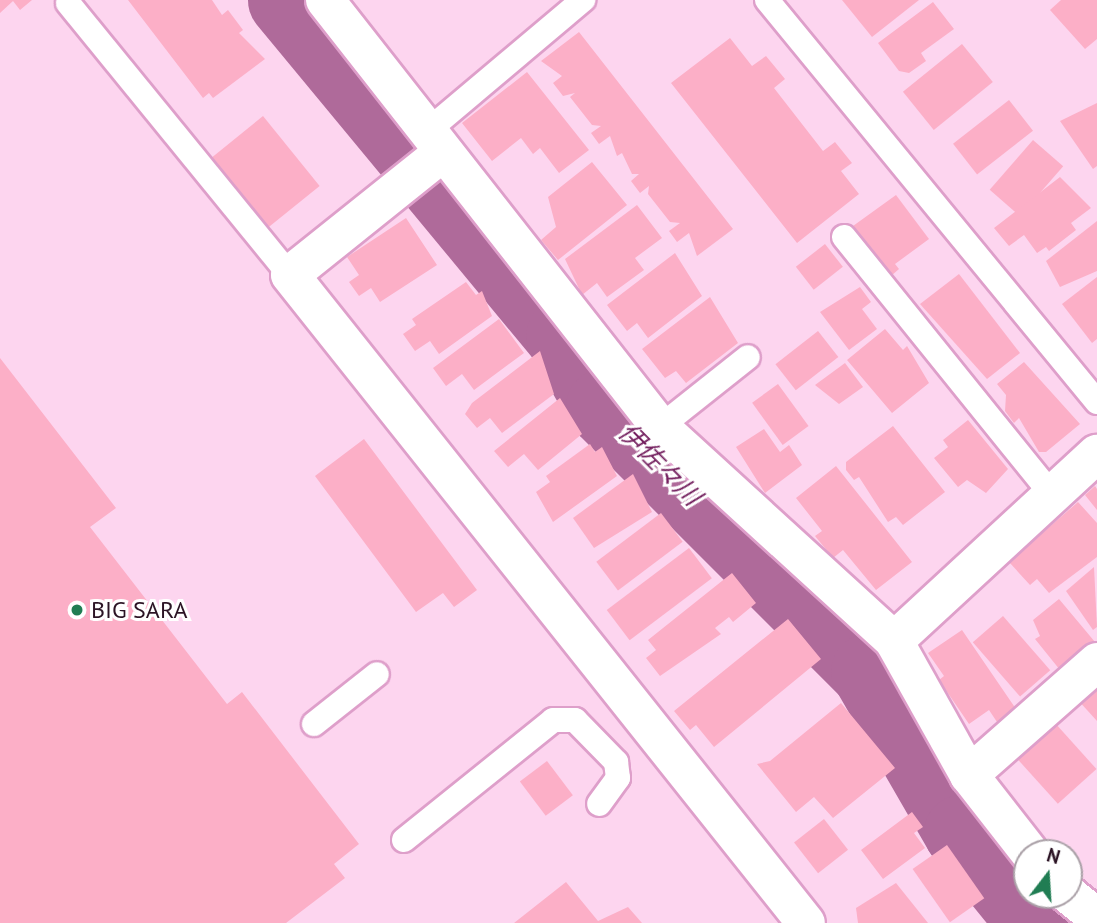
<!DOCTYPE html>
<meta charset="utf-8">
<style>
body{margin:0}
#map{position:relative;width:1097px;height:923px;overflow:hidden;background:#fdd5ef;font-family:"PT Sans","Noto Sans JP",sans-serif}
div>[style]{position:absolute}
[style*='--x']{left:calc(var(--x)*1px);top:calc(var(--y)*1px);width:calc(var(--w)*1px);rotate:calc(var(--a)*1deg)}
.river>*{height:75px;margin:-37.5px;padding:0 37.5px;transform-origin:37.5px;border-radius:37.5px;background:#af6a9a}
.building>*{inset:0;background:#fcafc7;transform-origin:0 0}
.roads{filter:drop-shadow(2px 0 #de9fca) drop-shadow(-2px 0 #de9fca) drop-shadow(0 2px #de9fca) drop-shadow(0 -2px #de9fca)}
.service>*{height:24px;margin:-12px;padding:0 12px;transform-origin:12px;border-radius:12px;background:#fff}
.minor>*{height:38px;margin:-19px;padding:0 19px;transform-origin:19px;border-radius:19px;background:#fff}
.dots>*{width:19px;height:19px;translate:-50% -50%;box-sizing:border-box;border:4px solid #fff;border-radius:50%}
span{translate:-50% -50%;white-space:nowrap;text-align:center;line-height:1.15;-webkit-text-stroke:6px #fff;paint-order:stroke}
.poi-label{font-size:24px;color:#2c1425}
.left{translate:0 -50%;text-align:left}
.water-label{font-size:26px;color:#74205f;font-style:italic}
.north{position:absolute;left:1013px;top:839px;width:70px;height:70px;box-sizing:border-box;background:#fff;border:2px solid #aba1a8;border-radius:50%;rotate:17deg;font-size:19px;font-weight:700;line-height:28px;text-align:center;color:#2c1425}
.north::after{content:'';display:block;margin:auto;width:24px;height:32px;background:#207d53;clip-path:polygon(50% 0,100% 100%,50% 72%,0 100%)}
</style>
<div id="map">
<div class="river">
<i style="--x:285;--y:0;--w:436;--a:50.4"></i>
<i style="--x:563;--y:336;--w:81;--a:60.3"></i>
<i style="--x:603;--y:406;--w:375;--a:45"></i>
<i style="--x:868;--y:671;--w:186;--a:60"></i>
<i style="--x:961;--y:832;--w:117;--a:50.9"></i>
</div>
<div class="building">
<i style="clip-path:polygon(0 0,32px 0,20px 10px,13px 1px,0 13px)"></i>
<i style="clip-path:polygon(128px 0,212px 0,222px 15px,228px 10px,243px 30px,239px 33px,265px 59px,213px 98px,209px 93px,203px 98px)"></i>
<i style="clip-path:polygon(842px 0,919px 0,872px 37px)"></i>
<i style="clip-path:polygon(1061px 0,1097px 0,1097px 39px,1085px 49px,1050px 10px)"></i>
<i style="clip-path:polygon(933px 2px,954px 29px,921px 53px,926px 61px,909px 73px,899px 71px,878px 43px)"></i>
<i style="clip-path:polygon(579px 32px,733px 229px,697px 256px,689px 233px,677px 242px,669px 231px,680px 223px,670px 222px,648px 194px,649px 186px,640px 193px,631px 181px,639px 174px,632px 174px,622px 153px,617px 156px,610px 136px,599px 144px,591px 133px,601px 126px,592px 125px,570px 97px,575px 93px,563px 96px,553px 83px,562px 76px,541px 61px)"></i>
<i style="clip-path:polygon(730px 38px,752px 66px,766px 56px,785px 79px,774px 88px,823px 151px,835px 142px,852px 163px,841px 171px,859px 194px,797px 243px,671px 83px)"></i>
<i style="left:962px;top:44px;width:49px;height:76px;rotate:51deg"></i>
<i style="clip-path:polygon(527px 72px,589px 150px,559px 173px,540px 148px,533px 154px,521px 138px,492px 161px,462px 123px)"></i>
<i style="left:1009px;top:100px;width:39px;height:71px;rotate:52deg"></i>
<i style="clip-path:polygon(1097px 103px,1097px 166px,1093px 169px,1060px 121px)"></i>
<i style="left:263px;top:116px;width:90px;height:67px;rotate:51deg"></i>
<i style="left:1033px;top:140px;width:40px;height:66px;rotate:41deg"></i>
<i style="clip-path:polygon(592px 162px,627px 205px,558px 260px,541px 240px,556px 227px,548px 197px)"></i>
<i style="clip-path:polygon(1060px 177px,1091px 208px,1071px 223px,1076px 230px,1049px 251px,1046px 247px,1037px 253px,1024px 235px,1009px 246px,994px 228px)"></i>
<i style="clip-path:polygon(896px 195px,929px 239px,895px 264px,899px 269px,891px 276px,853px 226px)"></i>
<i style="clip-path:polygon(637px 205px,662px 238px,635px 258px,644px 270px,607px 297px,597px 283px,582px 295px,565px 259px)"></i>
<i style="clip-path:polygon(406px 218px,437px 265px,380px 302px,371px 288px,359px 296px,349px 282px,359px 275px,347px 257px)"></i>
<i style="clip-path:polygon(1097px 221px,1097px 271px,1060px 287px,1046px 261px)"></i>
<i style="left:825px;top:244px;width:29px;height:37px;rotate:52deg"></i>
<i style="clip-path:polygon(675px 253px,702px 296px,648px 338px,637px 323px,627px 331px,607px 305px)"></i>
<i style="clip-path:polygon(959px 274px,1020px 353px,987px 379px,920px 304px)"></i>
<i style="clip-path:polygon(1097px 277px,1097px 339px,1092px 343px,1062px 304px)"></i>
<i style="clip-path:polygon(466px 282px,476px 295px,482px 291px,492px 316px,439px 354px,430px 341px,415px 351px,403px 334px,416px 325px,412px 319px)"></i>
<i style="clip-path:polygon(860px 287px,871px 302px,862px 309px,877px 329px,849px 350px,820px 312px)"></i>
<i style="clip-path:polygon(710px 297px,738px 343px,686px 383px,676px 371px,665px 378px,642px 349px)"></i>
<i style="clip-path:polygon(499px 319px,524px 353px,474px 390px,462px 374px,446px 386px,433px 368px)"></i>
<i style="clip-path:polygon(885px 329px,903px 350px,907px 346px,929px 383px,892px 413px,847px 360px)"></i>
<i style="left:818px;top:331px;width:33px;height:54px;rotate:52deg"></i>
<i style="clip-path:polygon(540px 351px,554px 394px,502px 433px,490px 418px,477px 428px,465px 414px,472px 403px)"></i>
<i style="clip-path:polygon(0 358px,116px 508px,90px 527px,227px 704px,242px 692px,359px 844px,334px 864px,345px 878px,286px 923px,0 923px)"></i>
<i style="clip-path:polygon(1024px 362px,1080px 424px,1046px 452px,1039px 452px,1019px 418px,1014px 423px,1005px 411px,1006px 395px,997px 384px)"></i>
<i style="clip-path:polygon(845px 363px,863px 387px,839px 404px,815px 385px)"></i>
<i style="left:778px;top:384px;width:52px;height:32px;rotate:54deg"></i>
<i style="clip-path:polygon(560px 398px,582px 434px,538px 470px,524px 454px,508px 467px,494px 451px)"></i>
<i style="clip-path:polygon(968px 420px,1008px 469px,986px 493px,967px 480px,958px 487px,934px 458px,948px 447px,943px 440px)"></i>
<i style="clip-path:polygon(893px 426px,945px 492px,903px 525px,896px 517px,888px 522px,859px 477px,854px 480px,846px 470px,846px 462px)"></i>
<i style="clip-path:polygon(764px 429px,780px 452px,789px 445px,802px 465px,765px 493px,736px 447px)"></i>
<i style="clip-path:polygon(364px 439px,477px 590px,454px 607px,443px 593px,416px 612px,315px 476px)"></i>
<i style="clip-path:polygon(590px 444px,595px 452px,602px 447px,617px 476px,553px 522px,536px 492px,550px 482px,546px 476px)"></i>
<i style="clip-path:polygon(836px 466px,912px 562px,876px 590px,843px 550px,833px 558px,815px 536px,822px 531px,796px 498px)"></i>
<i style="clip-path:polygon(633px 474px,652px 512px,594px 548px,573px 518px)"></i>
<i style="clip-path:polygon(1095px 486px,1097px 489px,1097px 510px,1085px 495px)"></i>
<i style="clip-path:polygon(1078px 502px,1097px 523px,1097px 557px,1049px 593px,1037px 579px,1030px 585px,1009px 562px)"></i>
<i style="left:661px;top:513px;width:36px;height:81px;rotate:53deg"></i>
<i style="left:689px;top:548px;width:38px;height:103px;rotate:53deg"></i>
<i style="clip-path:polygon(1094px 567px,1097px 627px,1093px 630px,1066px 591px)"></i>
<i style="clip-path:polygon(732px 573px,756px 603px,733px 622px,729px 617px,715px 628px,721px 634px,660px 676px,646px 658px,656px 650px,648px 640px)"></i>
<i style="clip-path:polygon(1059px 599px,1095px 642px,1060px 670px,1035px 639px,1040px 636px,1033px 620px)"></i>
<i style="left:1003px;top:616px;width:72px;height:40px;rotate:49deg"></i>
<i style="clip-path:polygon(788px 619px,821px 659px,714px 747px,696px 725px,690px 730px,674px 711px)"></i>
<i style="clip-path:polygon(962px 630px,1016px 709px,997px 722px,989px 710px,969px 724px,939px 680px,944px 676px,928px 653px)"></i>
<i style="clip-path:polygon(1093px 684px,1097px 688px,1097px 721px,1077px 699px)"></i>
<i style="clip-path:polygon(841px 703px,895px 768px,833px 818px,814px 797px,796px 812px,757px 764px,770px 761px)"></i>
<i style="left:1055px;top:723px;width:62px;height:52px;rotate:48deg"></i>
<i style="left:547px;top:761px;width:43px;height:34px;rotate:53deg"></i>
<i style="clip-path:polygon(912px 812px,923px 827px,914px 833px,925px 848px,883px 879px,861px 850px)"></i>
<i style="left:824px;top:819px;width:39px;height:38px;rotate:52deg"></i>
<i style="left:947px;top:845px;width:65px;height:42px;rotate:55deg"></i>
<i style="clip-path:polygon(566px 882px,598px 921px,628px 907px,642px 923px,514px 923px)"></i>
<i style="clip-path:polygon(896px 883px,928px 923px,858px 923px,856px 908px)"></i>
</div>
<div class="roads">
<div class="service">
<i style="--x:767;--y:0;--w:520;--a:50.62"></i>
<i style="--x:68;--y:3;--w:351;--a:50.8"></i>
<i style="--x:425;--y:133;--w:207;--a:-40.1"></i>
<i style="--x:844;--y:237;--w:331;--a:51.1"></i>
<i style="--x:660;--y:427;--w:112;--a:-38.5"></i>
<i style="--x:314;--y:724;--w:80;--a:-38.4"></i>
<i style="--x:404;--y:840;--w:191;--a:-38.8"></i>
<i style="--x:553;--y:720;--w:22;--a:0"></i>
<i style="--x:575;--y:720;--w:59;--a:45.7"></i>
<i style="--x:616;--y:762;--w:16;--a:83"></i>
<i style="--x:618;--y:778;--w:32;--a:126"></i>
</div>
<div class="minor">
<i style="--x:325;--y:0;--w:543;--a:51.88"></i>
<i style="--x:660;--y:427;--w:317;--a:42.4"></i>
<i style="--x:894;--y:641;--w:154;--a:60.8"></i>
<i style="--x:969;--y:775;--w:99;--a:52"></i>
<i style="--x:441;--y:154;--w:193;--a:141.3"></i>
<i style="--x:290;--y:275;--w:828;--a:51.47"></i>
<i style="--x:894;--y:641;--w:276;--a:-42.7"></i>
<i style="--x:969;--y:775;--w:171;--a:-41.4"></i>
<i style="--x:1069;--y:895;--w:36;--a:39"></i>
</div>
</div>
<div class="dots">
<i style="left:77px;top:610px;background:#207d53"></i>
</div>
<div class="poi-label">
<span class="left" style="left:91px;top:610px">BIG SARA</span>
</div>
<div class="water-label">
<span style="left:660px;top:464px;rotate:45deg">伊佐々川</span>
</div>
<div class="north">N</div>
</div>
